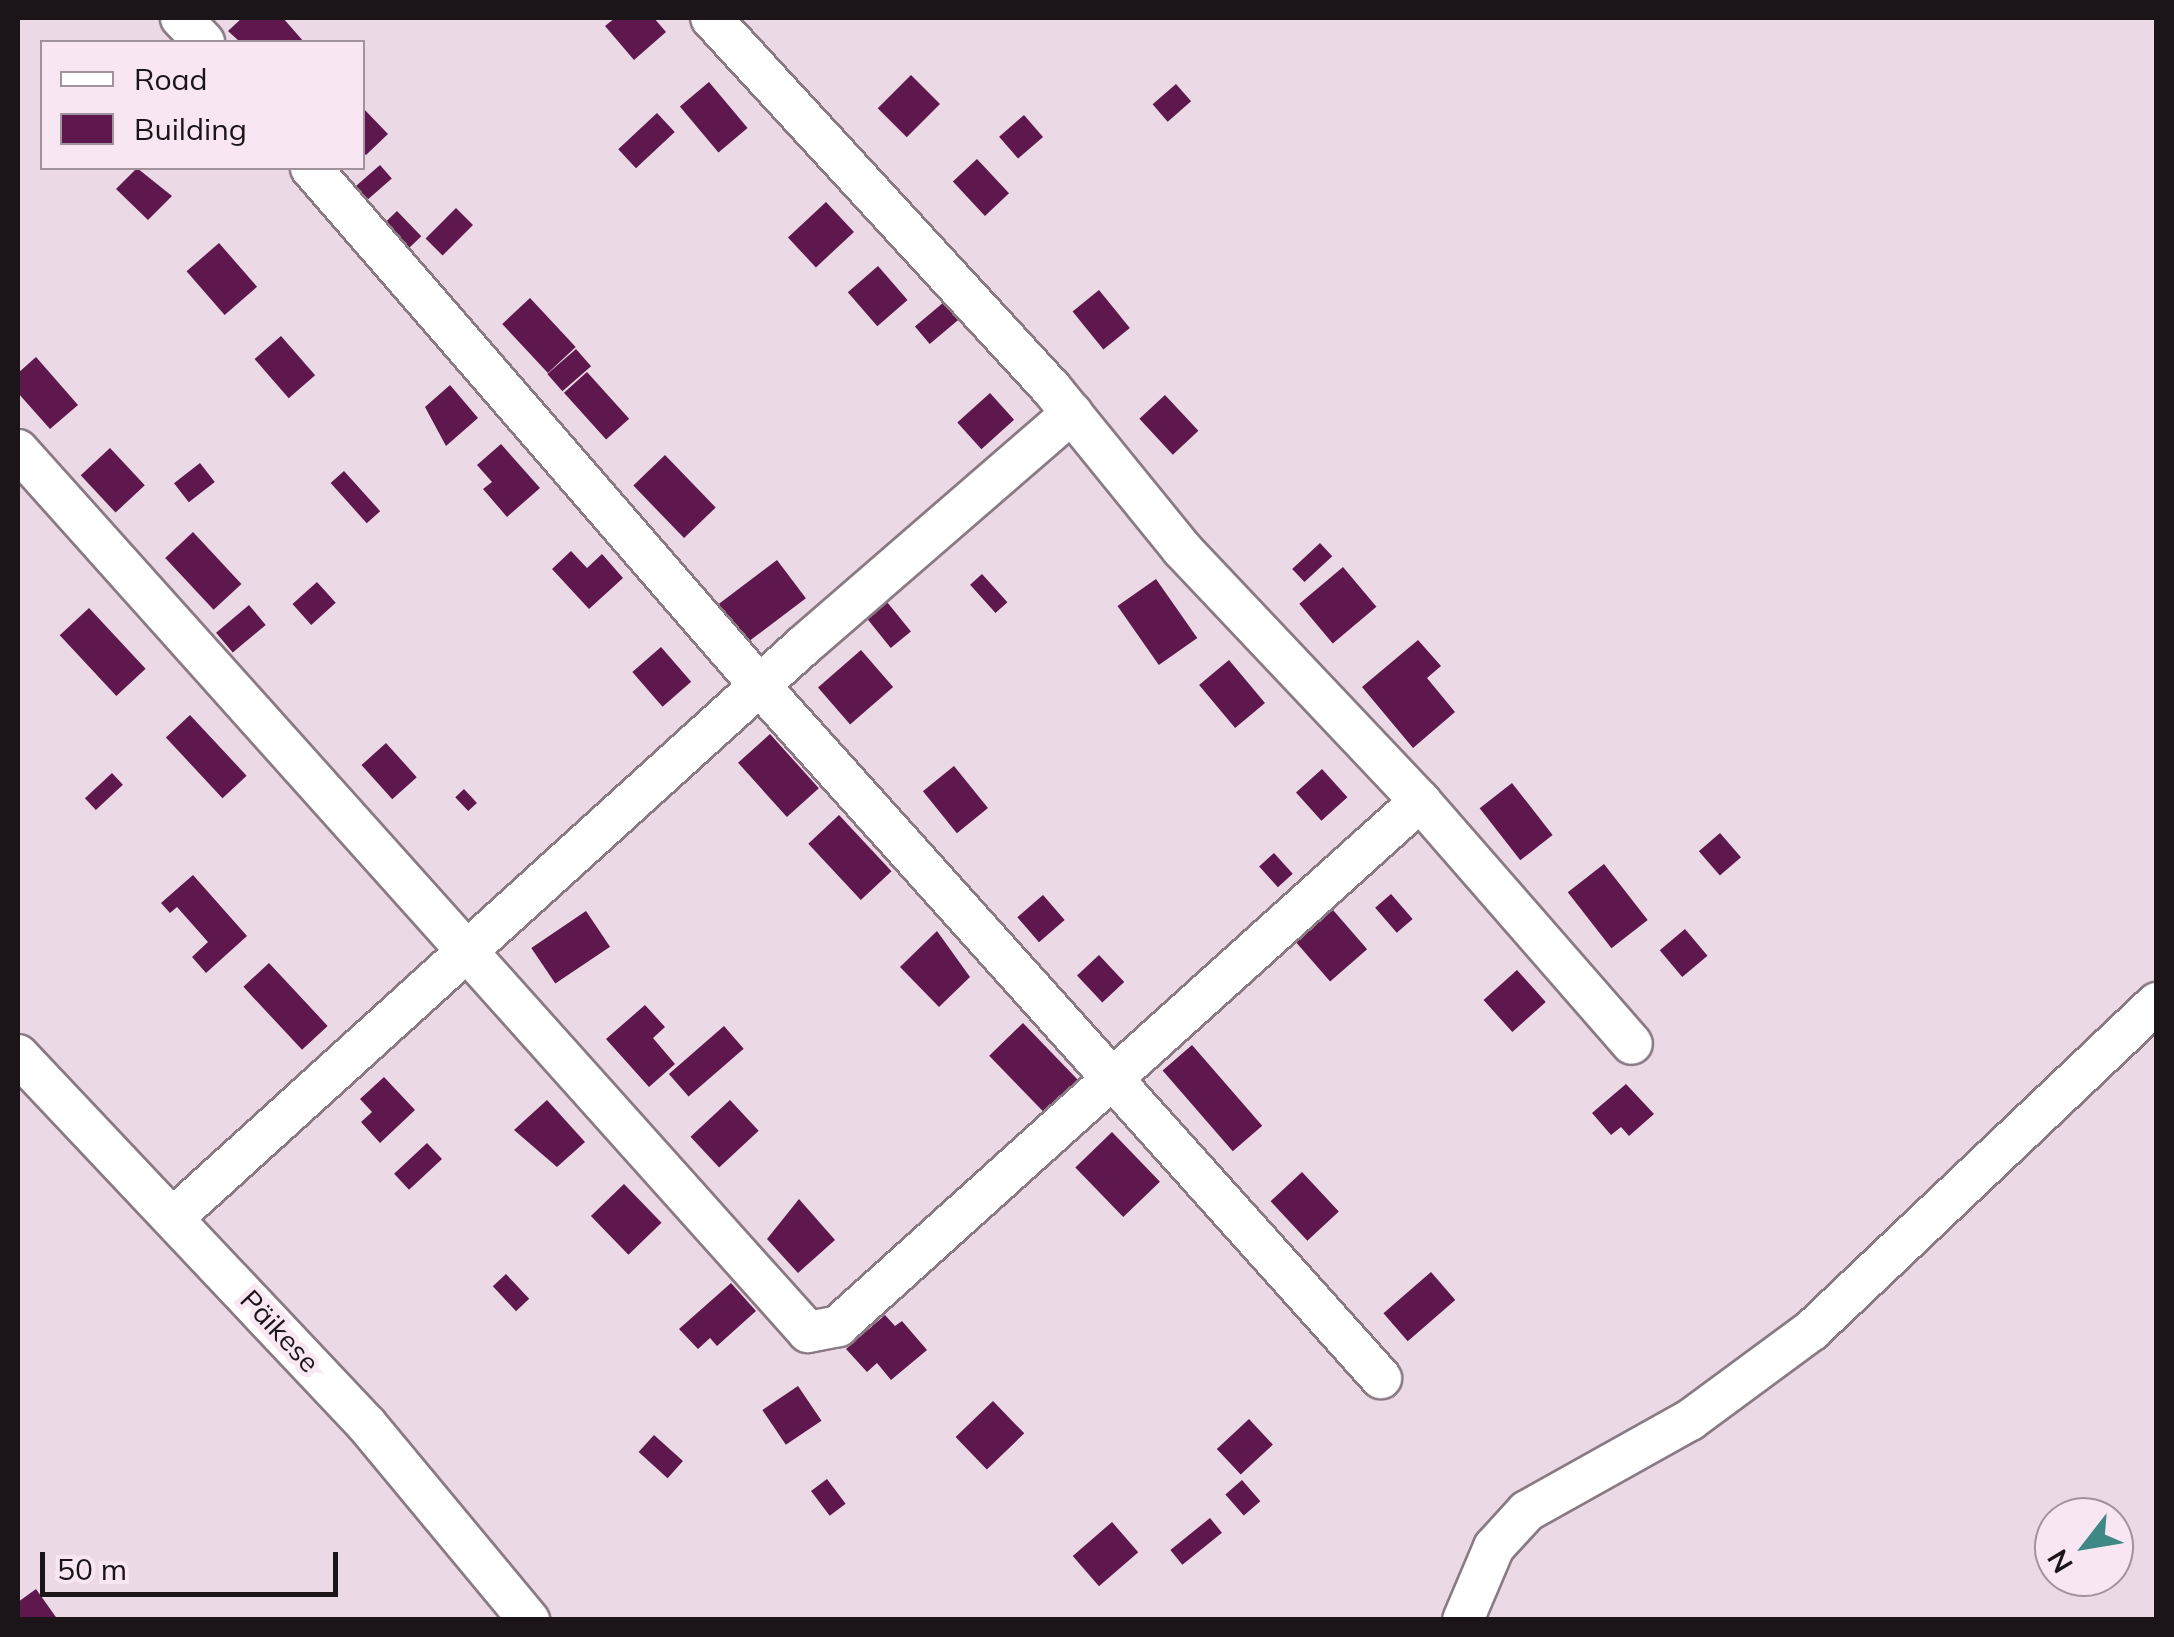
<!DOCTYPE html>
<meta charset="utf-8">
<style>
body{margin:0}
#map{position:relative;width:2174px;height:1637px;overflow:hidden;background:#ebdae5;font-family:Mulish,sans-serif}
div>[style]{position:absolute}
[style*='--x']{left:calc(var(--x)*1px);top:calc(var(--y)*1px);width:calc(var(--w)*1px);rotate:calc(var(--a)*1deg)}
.building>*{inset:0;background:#5e184d;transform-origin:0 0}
.roads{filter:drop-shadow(2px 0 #897a84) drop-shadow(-2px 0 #897a84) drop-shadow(0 2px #897a84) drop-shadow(0 -2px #897a84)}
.street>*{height:40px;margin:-20px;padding:0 20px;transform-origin:20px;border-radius:20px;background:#fff}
span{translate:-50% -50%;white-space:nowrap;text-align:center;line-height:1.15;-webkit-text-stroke:10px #f8e7f2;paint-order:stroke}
.street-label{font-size:28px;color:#1b1519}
.frame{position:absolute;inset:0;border:20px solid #1b1519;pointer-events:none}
.legend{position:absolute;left:40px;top:40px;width:325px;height:130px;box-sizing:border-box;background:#f8e7f2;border:2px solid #a0939b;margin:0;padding:12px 18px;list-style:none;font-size:30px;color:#1b1519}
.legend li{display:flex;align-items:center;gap:20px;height:50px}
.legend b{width:50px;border:2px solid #a0939b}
.north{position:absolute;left:2034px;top:1497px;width:100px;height:100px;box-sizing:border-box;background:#f8e7f2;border:2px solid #a0939b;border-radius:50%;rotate:239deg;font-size:28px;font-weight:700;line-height:40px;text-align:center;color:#1b1519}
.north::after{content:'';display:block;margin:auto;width:35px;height:45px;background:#408885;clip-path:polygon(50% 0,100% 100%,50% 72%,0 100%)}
.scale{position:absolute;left:40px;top:1552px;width:298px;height:45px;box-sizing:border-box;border:5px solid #1b1519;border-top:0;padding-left:12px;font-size:30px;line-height:35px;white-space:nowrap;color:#1b1519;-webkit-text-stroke:8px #f8e7f2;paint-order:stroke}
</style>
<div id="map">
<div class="building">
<i style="clip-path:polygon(242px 18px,283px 18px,304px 42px,240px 42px,228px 31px)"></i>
<i style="clip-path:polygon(615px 18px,654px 18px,666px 32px,634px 60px,605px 26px)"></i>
<i style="left:911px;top:75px;width:41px;height:47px;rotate:45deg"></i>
<i style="left:709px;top:82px;width:60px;height:38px;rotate:50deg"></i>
<i style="left:1176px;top:84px;width:23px;height:31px;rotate:49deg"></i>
<i style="clip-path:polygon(362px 107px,388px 134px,366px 155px,362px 152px)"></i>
<i style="left:657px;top:113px;width:26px;height:53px;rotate:47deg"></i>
<i style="left:1024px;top:115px;width:29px;height:33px;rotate:49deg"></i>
<i style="left:977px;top:159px;width:47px;height:33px;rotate:47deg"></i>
<i style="left:380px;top:165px;width:18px;height:33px;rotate:49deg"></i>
<i style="clip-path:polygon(137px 168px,172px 196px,148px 220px,116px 189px)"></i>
<i style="left:826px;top:202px;width:41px;height:52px;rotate:47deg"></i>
<i style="left:456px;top:208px;width:24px;height:43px;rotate:45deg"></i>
<i style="left:397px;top:211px;width:35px;height:21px;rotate:46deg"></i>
<i style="left:219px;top:243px;width:58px;height:43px;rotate:49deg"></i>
<i style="left:878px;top:266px;width:45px;height:40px;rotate:49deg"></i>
<i style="left:1099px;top:290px;width:49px;height:34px;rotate:51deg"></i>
<i style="left:530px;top:298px;width:67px;height:38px;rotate:47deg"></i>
<i style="left:944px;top:302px;width:23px;height:38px;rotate:50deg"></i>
<i style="left:281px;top:336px;width:52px;height:35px;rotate:49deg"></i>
<i style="left:576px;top:349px;width:23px;height:38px;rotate:49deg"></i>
<i style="clip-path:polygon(36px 357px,78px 405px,50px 429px,18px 393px,18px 373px)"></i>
<i style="left:587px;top:372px;width:63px;height:31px;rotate:48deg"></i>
<i style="clip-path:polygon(450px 385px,478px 418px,446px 446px,425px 407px)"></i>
<i style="left:990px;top:393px;width:36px;height:44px;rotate:48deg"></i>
<i style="left:1165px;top:395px;width:49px;height:35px;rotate:47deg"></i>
<i style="clip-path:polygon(501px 444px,540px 488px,507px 517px,483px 489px,492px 482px,477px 465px)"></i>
<i style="left:110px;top:448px;width:51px;height:40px;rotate:47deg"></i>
<i style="left:665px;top:455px;width:73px;height:44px;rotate:46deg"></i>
<i style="left:200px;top:463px;width:24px;height:33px;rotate:52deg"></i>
<i style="left:344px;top:471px;width:54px;height:18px;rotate:48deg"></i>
<i style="left:193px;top:532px;width:71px;height:38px;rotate:47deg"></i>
<i style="left:1320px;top:543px;width:18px;height:38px;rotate:47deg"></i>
<i style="clip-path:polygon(571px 551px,587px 568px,602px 554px,623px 578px,589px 609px,552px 569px)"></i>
<i style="left:777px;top:560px;width:48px;height:73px;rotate:53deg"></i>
<i style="left:1343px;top:567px;width:52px;height:57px;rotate:50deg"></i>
<i style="left:982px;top:574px;width:38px;height:16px;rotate:48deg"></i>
<i style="left:1156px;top:579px;width:72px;height:47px;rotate:55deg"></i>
<i style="left:317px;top:582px;width:28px;height:33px;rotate:48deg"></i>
<i style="left:887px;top:602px;width:38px;height:26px;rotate:51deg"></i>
<i style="left:249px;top:605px;width:26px;height:43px;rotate:50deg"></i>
<i style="left:89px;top:608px;width:83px;height:40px;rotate:47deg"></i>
<i style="clip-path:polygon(1418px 640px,1441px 666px,1427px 678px,1455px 712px,1413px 748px,1362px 687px)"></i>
<i style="left:661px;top:647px;width:46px;height:38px;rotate:49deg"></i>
<i style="left:861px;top:650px;width:49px;height:57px;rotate:49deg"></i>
<i style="left:1229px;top:660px;width:56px;height:39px;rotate:50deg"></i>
<i style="left:190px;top:715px;width:83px;height:33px;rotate:47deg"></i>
<i style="left:770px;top:734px;width:73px;height:43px;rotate:48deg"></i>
<i style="left:386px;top:743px;width:46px;height:33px;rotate:48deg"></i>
<i style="left:954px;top:766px;width:54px;height:40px;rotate:51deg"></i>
<i style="left:1322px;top:769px;width:38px;height:35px;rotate:48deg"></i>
<i style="left:112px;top:773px;width:16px;height:37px;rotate:47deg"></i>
<i style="left:1512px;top:783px;width:66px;height:41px;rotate:52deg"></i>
<i style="left:464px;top:789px;width:19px;height:12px;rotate:47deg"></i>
<i style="left:839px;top:815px;width:77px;height:42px;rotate:47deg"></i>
<i style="left:1720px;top:833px;width:32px;height:28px;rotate:49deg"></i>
<i style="left:1274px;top:853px;width:28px;height:20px;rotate:48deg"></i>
<i style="left:1604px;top:864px;width:71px;height:46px;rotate:52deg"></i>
<i style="clip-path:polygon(193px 875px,247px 936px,206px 973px,192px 957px,208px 942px,177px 907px,170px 913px,161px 903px)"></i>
<i style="left:1391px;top:894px;width:33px;height:21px;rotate:49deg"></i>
<i style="left:1043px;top:895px;width:33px;height:34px;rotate:49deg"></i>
<i style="left:1333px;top:910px;width:52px;height:49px;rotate:49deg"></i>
<i style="left:586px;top:911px;width:43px;height:66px;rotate:56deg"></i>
<i style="left:1685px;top:929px;width:35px;height:33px;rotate:50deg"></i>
<i style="clip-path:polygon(937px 931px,970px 977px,939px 1007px,900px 967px)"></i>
<i style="left:1099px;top:955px;width:37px;height:30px;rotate:47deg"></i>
<i style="left:269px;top:963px;width:86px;height:35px;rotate:47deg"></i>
<i style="left:1517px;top:970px;width:43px;height:45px;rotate:48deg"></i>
<i style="clip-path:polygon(645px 1005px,665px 1027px,653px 1038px,675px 1064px,649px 1087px,606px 1039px)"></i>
<i style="left:1023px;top:1023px;width:83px;height:47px;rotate:46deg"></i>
<i style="left:724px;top:1026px;width:30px;height:73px;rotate:49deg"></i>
<i style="left:1192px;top:1045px;width:107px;height:39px;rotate:49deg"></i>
<i style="clip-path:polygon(384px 1077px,415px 1110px,380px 1143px,361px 1122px,372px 1112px,360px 1099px)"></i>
<i style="clip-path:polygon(1626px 1084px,1654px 1114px,1629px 1136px,1621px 1127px,1611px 1135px,1592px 1113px)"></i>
<i style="clip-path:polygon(547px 1100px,585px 1142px,557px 1167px,514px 1130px)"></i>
<i style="left:730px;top:1100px;width:42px;height:54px;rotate:47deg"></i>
<i style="left:1112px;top:1132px;width:69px;height:51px;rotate:46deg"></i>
<i style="left:427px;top:1143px;width:22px;height:45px;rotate:47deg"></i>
<i style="left:1302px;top:1172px;width:54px;height:43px;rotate:47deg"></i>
<i style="left:624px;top:1184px;width:54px;height:46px;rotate:46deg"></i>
<i style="clip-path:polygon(799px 1199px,835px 1240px,798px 1273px,767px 1239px)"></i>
<i style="left:1431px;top:1272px;width:37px;height:63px;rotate:49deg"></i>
<i style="left:506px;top:1274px;width:34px;height:18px;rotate:47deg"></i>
<i style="clip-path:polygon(731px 1283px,756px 1311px,717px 1346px,710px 1338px,698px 1349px,679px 1329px)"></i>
<i style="clip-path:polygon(885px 1315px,895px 1326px,902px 1321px,927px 1350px,891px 1380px,877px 1363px,867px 1372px,846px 1349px)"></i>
<i style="left:798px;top:1386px;width:42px;height:43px;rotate:56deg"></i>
<i style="left:993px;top:1401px;width:45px;height:52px;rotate:46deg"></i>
<i style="left:1249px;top:1419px;width:35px;height:44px;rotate:47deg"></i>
<i style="left:654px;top:1435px;width:39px;height:23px;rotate:42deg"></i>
<i style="left:827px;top:1479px;width:31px;height:20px;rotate:53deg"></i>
<i style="left:1242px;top:1480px;width:28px;height:22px;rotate:49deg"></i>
<i style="left:1210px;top:1518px;width:19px;height:51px;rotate:51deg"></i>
<i style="left:1112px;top:1522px;width:40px;height:52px;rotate:49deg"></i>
<i style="clip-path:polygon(36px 1589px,58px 1620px,18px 1620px,18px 1602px)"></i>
</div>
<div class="roads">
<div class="street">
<i style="--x:181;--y:18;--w:33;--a:46"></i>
<i style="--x:311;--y:168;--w:686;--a:49.08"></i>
<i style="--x:760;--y:686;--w:930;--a:48.1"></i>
<i style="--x:18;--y:450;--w:1184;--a:48.15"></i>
<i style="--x:808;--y:1332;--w:31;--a:-11"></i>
<i style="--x:838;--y:1326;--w:784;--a:-42.05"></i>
<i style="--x:1420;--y:801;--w:347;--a:-133.4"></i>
<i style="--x:1182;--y:549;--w:208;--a:-129.1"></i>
<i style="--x:1051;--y:388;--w:502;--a:-132.58"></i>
<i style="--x:1420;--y:801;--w:322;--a:48.9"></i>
<i style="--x:18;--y:1055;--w:509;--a:46.67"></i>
<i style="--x:367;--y:1425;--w:254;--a:50.3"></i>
<i style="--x:174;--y:1217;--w:850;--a:-42.23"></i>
<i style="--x:803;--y:646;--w:356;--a:-40.9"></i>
<i style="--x:1463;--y:1620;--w:79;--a:-67"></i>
<i style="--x:1494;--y:1547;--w:49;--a:-47.5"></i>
<i style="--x:1527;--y:1511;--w:187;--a:-29.2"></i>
<i style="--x:1690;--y:1420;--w:152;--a:-36.4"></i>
<i style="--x:1812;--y:1330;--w:475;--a:-43.5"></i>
</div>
</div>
<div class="street-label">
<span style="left:280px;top:1331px;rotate:47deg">Päikese</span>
</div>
<div class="frame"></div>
<ul class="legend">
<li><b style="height:12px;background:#fff"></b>Road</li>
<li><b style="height:28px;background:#5e184d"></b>Building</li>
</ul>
<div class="north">N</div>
<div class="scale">50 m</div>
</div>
